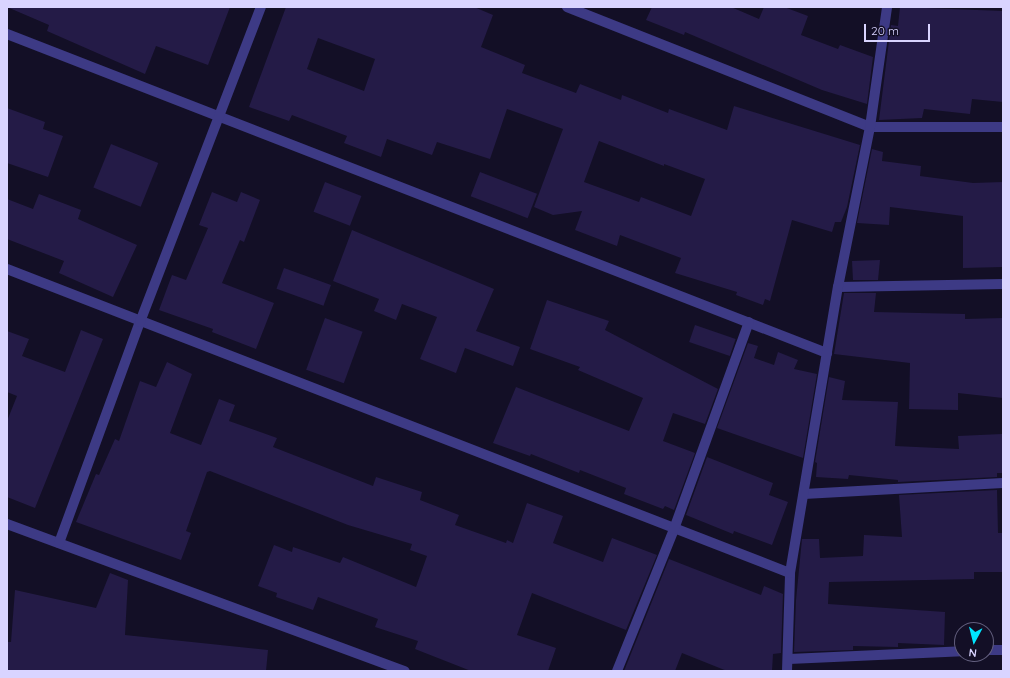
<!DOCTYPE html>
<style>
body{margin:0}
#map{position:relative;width:1010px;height:678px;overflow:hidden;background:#130f26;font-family:Quicksand,sans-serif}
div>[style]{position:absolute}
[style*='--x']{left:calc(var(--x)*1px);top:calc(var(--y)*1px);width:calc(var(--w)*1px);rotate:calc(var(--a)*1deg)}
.building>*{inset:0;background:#241b47;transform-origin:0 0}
.minor>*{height:10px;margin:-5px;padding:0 5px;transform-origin:5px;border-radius:5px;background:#3d3a85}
span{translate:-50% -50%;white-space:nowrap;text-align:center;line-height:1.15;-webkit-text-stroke:4px #130f26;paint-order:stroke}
.frame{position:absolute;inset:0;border:8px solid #d9d4ff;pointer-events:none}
.north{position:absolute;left:954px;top:622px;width:40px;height:40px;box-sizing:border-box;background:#130f26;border:1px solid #625e7d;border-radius:50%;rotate:187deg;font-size:11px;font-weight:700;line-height:16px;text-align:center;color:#d9d4ff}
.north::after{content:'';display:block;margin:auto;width:14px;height:18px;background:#00e5ff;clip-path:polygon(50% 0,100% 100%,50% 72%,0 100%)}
.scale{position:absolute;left:864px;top:24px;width:66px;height:18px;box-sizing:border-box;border:2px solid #d9d4ff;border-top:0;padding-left:5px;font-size:12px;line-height:14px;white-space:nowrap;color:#d9d4ff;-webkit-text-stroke:3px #130f26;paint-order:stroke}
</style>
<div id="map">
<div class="building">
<i style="clip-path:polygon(7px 7px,230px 7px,208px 65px,156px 46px,145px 74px,47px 31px,49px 25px)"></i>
<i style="clip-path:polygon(evenodd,286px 7px,474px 7px,493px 15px,481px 47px,525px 65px,522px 73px,576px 93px,580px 84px,621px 100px,622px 95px,668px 113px,669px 109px,727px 130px,734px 106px,860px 145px,847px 207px,841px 222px,835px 222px,832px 232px,792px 220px,770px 301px,765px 299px,763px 305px,736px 295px,737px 292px,675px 273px,681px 258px,620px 235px,617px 246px,575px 230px,582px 211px,553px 215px,534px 207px,563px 129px,507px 109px,490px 159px,437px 142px,432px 155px,387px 139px,381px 157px,344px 143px,347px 136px,292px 115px,289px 121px,249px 107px,286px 7px,318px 38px,375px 59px,364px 91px,307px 69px,318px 38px,286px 7px,599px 141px,664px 166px,664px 164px,705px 179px,691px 216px,641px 197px,639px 202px,584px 182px,599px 141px)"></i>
<i style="clip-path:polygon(652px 7px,731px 7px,759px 19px,764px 7px,784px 7px,808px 16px,801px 35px,838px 49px,840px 45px,873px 57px,867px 104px,822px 90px,685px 32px,684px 35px,646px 20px)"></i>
<i style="clip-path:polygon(900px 7px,1003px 11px,1003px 102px,972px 99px,970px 114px,924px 109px,922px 118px,879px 120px,891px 25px,898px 26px)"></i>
<i style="clip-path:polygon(7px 108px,45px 122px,43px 129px,63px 136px,48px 177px,7px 163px)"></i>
<i style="left:111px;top:144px;width:51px;height:47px;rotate:22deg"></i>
<i style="clip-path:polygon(872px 149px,883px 152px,882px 161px,921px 166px,920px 176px,973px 183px,1003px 182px,1003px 267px,963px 268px,963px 216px,890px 207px,889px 225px,857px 223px)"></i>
<i style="left:480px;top:172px;width:61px;height:26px;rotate:21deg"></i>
<i style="left:325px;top:182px;width:39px;height:32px;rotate:21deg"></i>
<i style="clip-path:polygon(212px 192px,237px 202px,241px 192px,260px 200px,244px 242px,240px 240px,222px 283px,274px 303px,256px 349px,212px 332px,213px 329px,159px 310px,172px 275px,186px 280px,208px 228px,199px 225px)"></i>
<i style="clip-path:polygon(39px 194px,81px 210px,78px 219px,137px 245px,113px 297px,59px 273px,64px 261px,7px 239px,7px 199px,33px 209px)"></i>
<i style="clip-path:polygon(352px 230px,494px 289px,476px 331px,520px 347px,513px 366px,465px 348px,456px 373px,420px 359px,437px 317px,402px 304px,396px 320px,374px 311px,379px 299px,333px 281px)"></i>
<i style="clip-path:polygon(880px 260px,878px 280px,853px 280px,852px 261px)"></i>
<i style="left:284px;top:268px;width:50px;height:22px;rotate:20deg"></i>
<i style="clip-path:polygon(844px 293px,876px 293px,874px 312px,965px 314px,965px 319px,1003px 318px,1003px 398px,958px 393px,958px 410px,909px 409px,910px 363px,834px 354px)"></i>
<i style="clip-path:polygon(547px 300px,609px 321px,605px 330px,718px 389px,705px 424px,673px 413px,663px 441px,695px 453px,674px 510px,665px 506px,663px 509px,624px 494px,626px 488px,580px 470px,579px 473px,531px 454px,530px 456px,493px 443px,516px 387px,629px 431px,643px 398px,578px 370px,580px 367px,530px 349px)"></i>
<i style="left:325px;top:318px;width:40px;height:55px;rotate:20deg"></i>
<i style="left:695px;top:325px;width:43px;height:18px;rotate:19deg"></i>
<i style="clip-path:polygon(81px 330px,103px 339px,35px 508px,7px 497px,7px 421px,17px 396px,7px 392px,7px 331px,29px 339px,22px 356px,65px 372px)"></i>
<i style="clip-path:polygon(748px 343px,758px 346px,754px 358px,774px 365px,778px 352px,798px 360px,794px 369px,817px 374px,803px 458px,717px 428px)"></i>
<i style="clip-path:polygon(167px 362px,192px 374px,170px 433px,201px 445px,219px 399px,235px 405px,229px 421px,277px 438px,273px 447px,373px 486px,376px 477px,422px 492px,420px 500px,459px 515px,455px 525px,506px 543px,507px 540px,513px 543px,527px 503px,563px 516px,553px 543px,603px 562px,612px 538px,657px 555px,626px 630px,532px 593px,517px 635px,556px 648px,548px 671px,471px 671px,415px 649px,418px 641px,375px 627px,378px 619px,318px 597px,313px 610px,276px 597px,277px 593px,258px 586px,274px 545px,292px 552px,293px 547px,340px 563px,343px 557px,416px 587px,427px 556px,410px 550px,412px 544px,348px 525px,210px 471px,207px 472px,186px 531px,191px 533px,181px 560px,76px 522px,96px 474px,99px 475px,115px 439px,119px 441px,140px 381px,156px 387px)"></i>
<i style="clip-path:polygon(829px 377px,845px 381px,842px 400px,898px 402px,895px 446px,959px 449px,958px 436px,1002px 434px,1003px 473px,997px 473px,997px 477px,898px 482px,898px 480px,849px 475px,848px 479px,816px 477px,817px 463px,815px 462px)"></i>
<i style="clip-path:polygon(707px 457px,773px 483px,769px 495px,788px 502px,772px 545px,734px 531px,733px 534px,686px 515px)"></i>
<i style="clip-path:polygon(997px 490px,998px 533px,1003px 533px,1003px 572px,974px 572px,974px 579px,829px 582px,828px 604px,945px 612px,944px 645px,898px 643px,898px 647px,853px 646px,853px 650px,794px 652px,796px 600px,802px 539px,819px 539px,820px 558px,863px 556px,864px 535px,902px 537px,899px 495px)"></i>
<i style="clip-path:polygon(669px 559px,761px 595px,764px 586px,783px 594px,781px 653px,773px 654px,772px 671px,727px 671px,682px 653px,675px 671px,624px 671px)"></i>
<i style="clip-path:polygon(110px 573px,128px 580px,125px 635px,268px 650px,266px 671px,7px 671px,7px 642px,11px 642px,15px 590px,96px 608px)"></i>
</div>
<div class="minor">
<i style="--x:567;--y:7;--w:326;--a:21.6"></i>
<i style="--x:870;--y:127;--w:133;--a:0"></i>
<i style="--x:7;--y:34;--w:880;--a:21.26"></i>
<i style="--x:7;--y:269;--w:840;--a:21.22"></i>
<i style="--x:838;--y:287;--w:165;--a:-1"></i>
<i style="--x:804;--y:494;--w:199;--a:-3.2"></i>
<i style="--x:7;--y:524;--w:424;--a:20.3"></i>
<i style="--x:59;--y:543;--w:235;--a:-69.9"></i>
<i style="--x:140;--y:322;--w:337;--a:-69"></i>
<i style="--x:986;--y:650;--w:17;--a:0"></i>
<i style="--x:789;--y:659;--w:173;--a:-2.6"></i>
<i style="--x:617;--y:671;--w:153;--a:-68.1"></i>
<i style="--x:674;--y:529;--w:220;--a:-70.1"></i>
<i style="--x:787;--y:671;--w:98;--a:-88.2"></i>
<i style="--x:790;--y:573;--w:290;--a:-80.5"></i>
<i style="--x:838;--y:287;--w:163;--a:-78.7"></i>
<i style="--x:870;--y:127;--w:121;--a:-81.9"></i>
</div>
<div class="frame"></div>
<div class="north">N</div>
<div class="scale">20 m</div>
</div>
